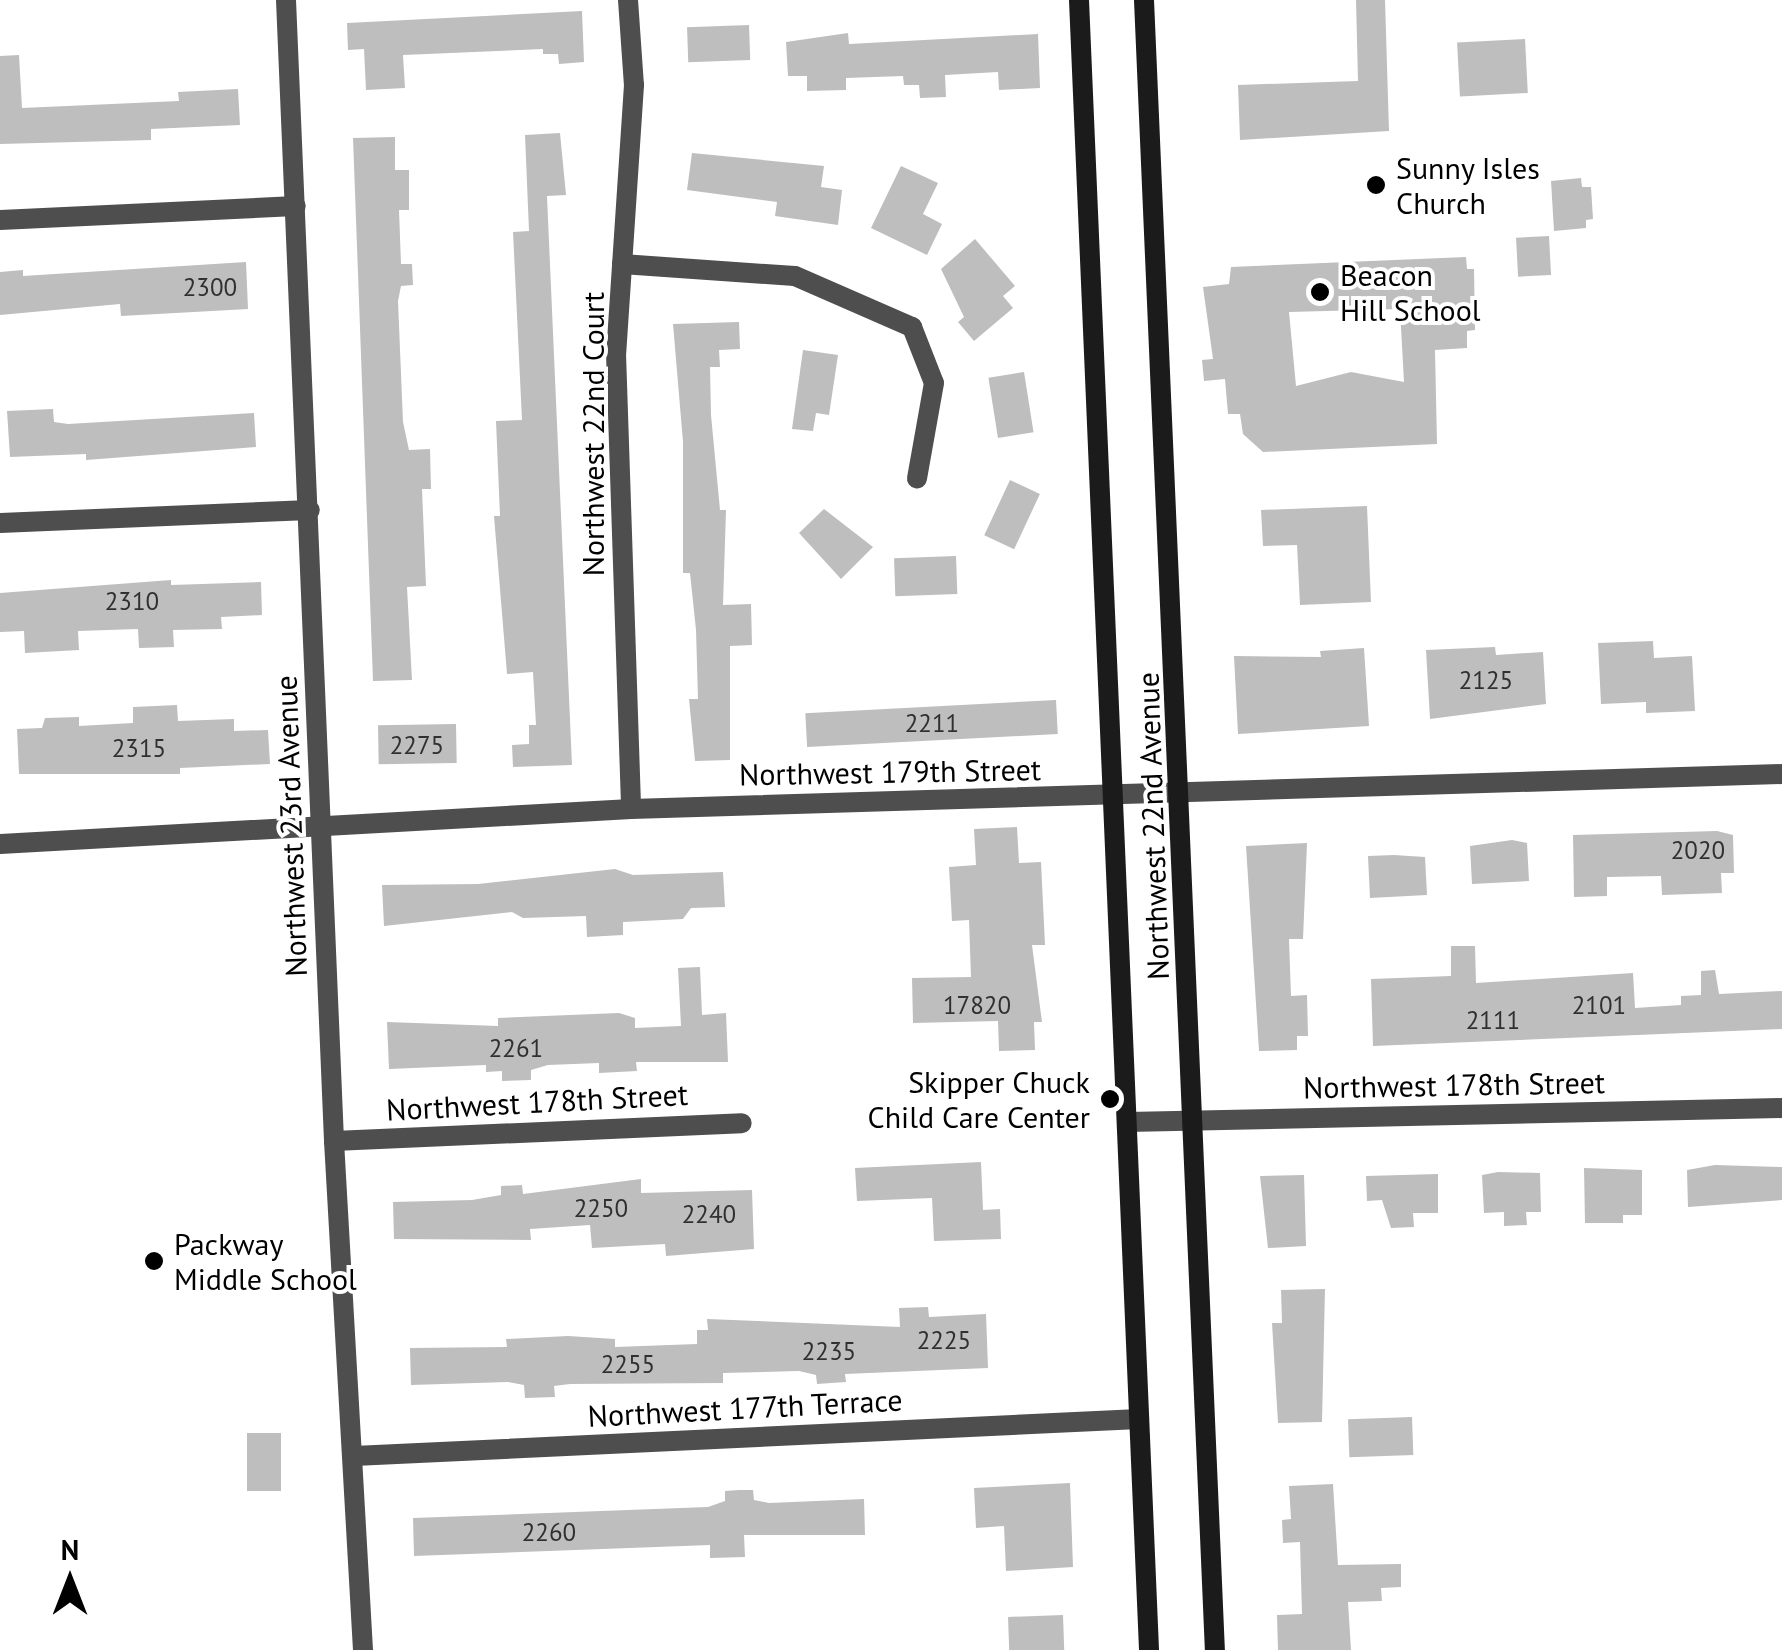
<!DOCTYPE html>
<style>
body{margin:0}
#map{position:relative;width:1782px;height:1650px;overflow:hidden;background:#fff;font-family:"PT Sans",sans-serif}
div>[style]{position:absolute}
[style*='--x']{left:calc(var(--x)*1px);top:calc(var(--y)*1px);width:calc(var(--w)*1px);rotate:calc(var(--a)*1deg)}
.building>*{inset:0;background:#bebebe;transform-origin:0 0}
.street>*{height:20px;margin:-10px;padding:0 10px;transform-origin:10px;border-radius:10px;background:#4e4e4e}
.secondary>*{height:20px;margin:-10px;padding:0 10px;transform-origin:10px;border-radius:10px;background:#1b1b1b}
.dots>*{width:28px;height:28px;translate:-50% -50%;box-sizing:border-box;border:5px solid #fff;border-radius:50%}
span{translate:-50% -50%;white-space:nowrap;text-align:center;line-height:1.15;-webkit-text-stroke:8px #fff;paint-order:stroke}
.number-label{font-size:25px;color:#303030}
.number-label span{-webkit-text-stroke-width:0}
.poi-label{font-size:30px;color:#000}
.left{translate:0 -50%;text-align:left}
.right{translate:-100% -50%;text-align:right}
.street-label{font-size:30px;color:#000}
.north{position:absolute;left:20px;top:1530px;width:100px;height:100px;-webkit-text-stroke:8px #fff;paint-order:stroke;rotate:0deg;font-size:28px;font-weight:700;line-height:40px;text-align:center;color:#000}
.north::after{content:'';display:block;margin:auto;width:35px;height:45px;background:#000;clip-path:polygon(50% 0,100% 100%,50% 72%,0 100%)}
</style>
<div id="map">
<div class="building">
<i style="clip-path:polygon(1356px 0,1385px 0,1389px 131px,1240px 140px,1238px 85px,1358px 81px)"></i>
<i style="clip-path:polygon(582px 11px,584px 62px,559px 64px,558px 54px,543px 54px,543px 49px,403px 55px,405px 88px,366px 90px,364px 49px,348px 50px,347px 23px)"></i>
<i style="left:749px;top:25px;width:35px;height:62px;rotate:88deg"></i>
<i style="clip-path:polygon(848px 33px,849px 44px,1038px 34px,1040px 88px,999px 90px,998px 72px,945px 75px,946px 97px,920px 98px,919px 85px,904px 85px,903px 76px,846px 78px,846px 90px,807px 91px,807px 76px,788px 76px,786px 42px)"></i>
<i style="left:1525px;top:39px;width:54px;height:68px;rotate:87deg"></i>
<i style="clip-path:polygon(19px 55px,22px 108px,179px 101px,178px 92px,238px 89px,240px 125px,151px 129px,151px 140px,0 144px,0 56px)"></i>
<i style="clip-path:polygon(560px 133px,566px 195px,547px 196px,572px 765px,513px 767px,512px 745px,529px 744px,529px 725px,536px 725px,533px 672px,507px 674px,494px 516px,500px 516px,496px 421px,522px 420px,513px 232px,529px 231px,525px 135px)"></i>
<i style="clip-path:polygon(395px 137px,395px 170px,409px 170px,409px 210px,399px 210px,401px 264px,412px 264px,413px 285px,401px 286px,398px 301px,403px 422px,409px 450px,430px 449px,431px 489px,422px 489px,426px 586px,407px 587px,412px 680px,373px 681px,353px 138px)"></i>
<i style="clip-path:polygon(692px 153px,824px 166px,821px 187px,842px 190px,838px 225px,775px 216px,777px 202px,687px 190px)"></i>
<i style="clip-path:polygon(901px 166px,938px 183px,923px 214px,942px 224px,927px 255px,871px 228px)"></i>
<i style="clip-path:polygon(1581px 178px,1582px 187px,1591px 187px,1593px 219px,1586px 220px,1586px 228px,1554px 231px,1551px 181px)"></i>
<i style="left:1549px;top:236px;width:39px;height:33px;rotate:87deg"></i>
<i style="clip-path:polygon(975px 239px,1015px 286px,1003px 296px,1013px 308px,974px 341px,958px 322px,964px 317px,941px 269px)"></i>
<i style="clip-path:polygon(evenodd,1466px 257px,1467px 269px,1474px 269px,1475px 330px,1467px 331px,1467px 348px,1435px 350px,1437px 444px,1263px 452px,1243px 434px,1240px 414px,1228px 414px,1225px 379px,1204px 381px,1202px 360px,1213px 359px,1203px 287px,1229px 284px,1231px 267px,1466px 257px,1400px 309px,1404px 382px,1351px 372px,1296px 386px,1289px 312px,1400px 309px)"></i>
<i style="clip-path:polygon(246px 262px,248px 309px,121px 316px,120px 304px,0 315px,0 272px,23px 270px,23px 276px)"></i>
<i style="clip-path:polygon(739px 322px,740px 349px,719px 350px,720px 367px,710px 367px,711px 415px,720px 510px,726px 510px,723px 605px,751px 604px,752px 645px,730px 646px,730px 760px,695px 761px,689px 699px,698px 699px,696px 630px,690px 573px,683px 573px,683px 442px,673px 324px)"></i>
<i style="clip-path:polygon(803px 350px,838px 355px,829px 415px,816px 413px,813px 431px,792px 429px)"></i>
<i style="left:1024px;top:372px;width:61px;height:36px;rotate:81deg"></i>
<i style="clip-path:polygon(53px 409px,54px 422px,68px 424px,254px 413px,256px 447px,86px 460px,86px 454px,10px 457px,7px 411px)"></i>
<i style="left:1010px;top:480px;width:33px;height:61px;rotate:25deg"></i>
<i style="clip-path:polygon(1367px 506px,1371px 602px,1300px 605px,1297px 545px,1263px 546px,1261px 510px)"></i>
<i style="clip-path:polygon(824px 509px,873px 547px,841px 579px,799px 533px)"></i>
<i style="left:956px;top:556px;width:38px;height:62px;rotate:88deg"></i>
<i style="clip-path:polygon(171px 580px,171px 585px,261px 582px,262px 615px,221px 617px,222px 629px,173px 630px,174px 647px,139px 648px,138px 629px,78px 631px,79px 650px,25px 653px,24px 631px,0 632px,0 593px)"></i>
<i style="clip-path:polygon(1653px 641px,1654px 658px,1692px 656px,1695px 711px,1646px 713px,1646px 702px,1601px 704px,1598px 643px)"></i>
<i style="clip-path:polygon(1495px 647px,1496px 655px,1543px 652px,1546px 704px,1430px 719px,1426px 650px)"></i>
<i style="clip-path:polygon(1364px 648px,1369px 726px,1238px 734px,1234px 656px,1321px 657px,1320px 651px)"></i>
<i style="left:1056px;top:700px;width:34px;height:251px;rotate:87deg"></i>
<i style="clip-path:polygon(177px 705px,178px 721px,234px 719px,234px 731px,268px 730px,270px 764px,180px 768px,180px 774px,19px 774px,17px 729px,42px 728px,45px 718px,79px 717px,79px 726px,133px 723px,133px 707px)"></i>
<i style="left:456px;top:724px;width:39px;height:78px;rotate:89deg"></i>
<i style="clip-path:polygon(1017px 827px,1019px 863px,1041px 862px,1045px 945px,1032px 945px,1042px 1022px,1034px 1022px,1035px 1050px,999px 1051px,998px 1021px,913px 1023px,912px 978px,971px 977px,969px 920px,952px 921px,949px 867px,976px 865px,974px 829px)"></i>
<i style="clip-path:polygon(1717px 831px,1733px 835px,1734px 873px,1721px 873px,1722px 893px,1662px 895px,1661px 876px,1607px 877px,1607px 896px,1574px 897px,1573px 835px)"></i>
<i style="clip-path:polygon(1512px 840px,1527px 843px,1529px 881px,1472px 884px,1470px 846px)"></i>
<i style="clip-path:polygon(1307px 843px,1303px 939px,1289px 939px,1291px 996px,1307px 995px,1308px 1036px,1297px 1036px,1297px 1050px,1259px 1051px,1246px 846px)"></i>
<i style="clip-path:polygon(1394px 855px,1425px 857px,1427px 895px,1370px 898px,1368px 856px)"></i>
<i style="clip-path:polygon(615px 869px,633px 875px,723px 872px,725px 907px,691px 908px,683px 919px,623px 922px,623px 935px,587px 937px,586px 916px,523px 918px,512px 912px,384px 926px,382px 885px,478px 884px)"></i>
<i style="clip-path:polygon(1451px 946px,1475px 946px,1476px 983px,1633px 973px,1635px 1008px,1681px 1005px,1681px 996px,1701px 995px,1701px 971px,1715px 970px,1719px 994px,1782px 991px,1782px 1029px,1373px 1046px,1371px 979px,1451px 976px)"></i>
<i style="clip-path:polygon(700px 967px,702px 1015px,726px 1013px,728px 1062px,636px 1062px,637px 1071px,599px 1073px,599px 1063px,548px 1065px,531px 1070px,531px 1080px,502px 1081px,502px 1071px,486px 1072px,486px 1065px,389px 1069px,387px 1022px,498px 1026px,498px 1018px,619px 1013px,635px 1018px,635px 1028px,681px 1026px,678px 968px)"></i>
<i style="clip-path:polygon(981px 1162px,983px 1210px,1000px 1209px,1001px 1239px,934px 1241px,932px 1198px,857px 1201px,855px 1168px)"></i>
<i style="clip-path:polygon(1715px 1165px,1782px 1167px,1782px 1200px,1688px 1207px,1687px 1170px)"></i>
<i style="clip-path:polygon(1584px 1168px,1642px 1170px,1642px 1215px,1623px 1215px,1623px 1223px,1585px 1223px)"></i>
<i style="clip-path:polygon(1498px 1172px,1540px 1173px,1541px 1212px,1526px 1212px,1527px 1225px,1504px 1226px,1504px 1212px,1484px 1213px,1482px 1175px)"></i>
<i style="clip-path:polygon(1438px 1174px,1438px 1213px,1413px 1213px,1414px 1227px,1391px 1228px,1382px 1200px,1367px 1201px,1366px 1176px)"></i>
<i style="clip-path:polygon(1304px 1175px,1306px 1246px,1268px 1248px,1260px 1176px)"></i>
<i style="clip-path:polygon(641px 1179px,641px 1193px,752px 1190px,754px 1249px,666px 1256px,665px 1244px,592px 1248px,590px 1225px,530px 1229px,531px 1240px,394px 1239px,393px 1202px,472px 1200px,501px 1195px,501px 1186px,522px 1185px,523px 1194px)"></i>
<i style="clip-path:polygon(1325px 1289px,1322px 1422px,1278px 1423px,1272px 1323px,1282px 1323px,1281px 1290px)"></i>
<i style="clip-path:polygon(928px 1307px,929px 1317px,986px 1314px,988px 1368px,845px 1374px,846px 1382px,817px 1384px,816px 1375px,799px 1371px,723px 1373px,723px 1383px,570px 1384px,554px 1386px,555px 1397px,525px 1398px,524px 1385px,508px 1382px,411px 1385px,410px 1348px,507px 1347px,506px 1339px,568px 1336px,615px 1339px,615px 1347px,697px 1344px,697px 1330px,708px 1330px,707px 1319px,900px 1327px,899px 1308px)"></i>
<i style="left:1412px;top:1417px;width:38px;height:64px;rotate:88deg"></i>
<i style="left:247px;top:1433px;width:34px;height:58px"></i>
<i style="clip-path:polygon(1070px 1483px,1073px 1567px,1006px 1571px,1004px 1526px,976px 1528px,974px 1488px)"></i>
<i style="clip-path:polygon(1333px 1484px,1338px 1565px,1401px 1564px,1401px 1587px,1381px 1588px,1382px 1601px,1348px 1602px,1351px 1650px,1278px 1650px,1277px 1615px,1302px 1614px,1300px 1542px,1283px 1543px,1282px 1520px,1291px 1519px,1289px 1486px)"></i>
<i style="clip-path:polygon(739px 1490px,753px 1490px,754px 1500px,769px 1503px,864px 1499px,865px 1535px,744px 1535px,745px 1557px,710px 1558px,710px 1545px,414px 1556px,413px 1518px,708px 1507px,725px 1501px,725px 1491px)"></i>
<i style="left:1063px;top:1615px;width:35px;height:55px;rotate:88deg"></i>
</div>
<div class="street">
<i style="--x:286;--y:0;--w:1142;--a:87.59"></i>
<i style="--x:334;--y:1141;--w:510;--a:86.74"></i>
<i style="--x:628;--y:0;--w:85;--a:86"></i>
<i style="--x:634;--y:85;--w:269;--a:93.8"></i>
<i style="--x:616;--y:353;--w:456;--a:88.1"></i>
<i style="--x:0;--y:220;--w:296;--a:-2.7"></i>
<i style="--x:622;--y:264;--w:173;--a:4"></i>
<i style="--x:795;--y:276;--w:128;--a:23.6"></i>
<i style="--x:912;--y:327;--w:60;--a:68.6"></i>
<i style="--x:934;--y:383;--w:97;--a:100.1"></i>
<i style="--x:0;--y:523;--w:310;--a:-2.4"></i>
<i style="--x:0;--y:844;--w:632;--a:-3.17"></i>
<i style="--x:631;--y:809;--w:1152;--a:-1.74"></i>
<i style="--x:1127;--y:1122;--w:655;--a:-1.22"></i>
<i style="--x:334;--y:1141;--w:408;--a:-2.5"></i>
<i style="--x:354;--y:1456;--w:786;--a:-2.7"></i>
</div>
<div class="secondary">
<i style="--x:1079;--y:0;--w:1651;--a:87.57"></i>
<i style="--x:1144;--y:0;--w:1652;--a:87.54"></i>
</div>
<div class="dots">
<i style="left:1376px;top:185px;background:#000"></i>
<i style="left:1320px;top:292px;background:#000"></i>
<i style="left:1110px;top:1099px;background:#000"></i>
<i style="left:154px;top:1261px;background:#000"></i>
</div>
<div class="number-label">
<span style="left:210px;top:287px">2300</span>
<span style="left:132px;top:601px">2310</span>
<span style="left:1486px;top:680px">2125</span>
<span style="left:932px;top:723px">2211</span>
<span style="left:417px;top:745px">2275</span>
<span style="left:139px;top:748px">2315</span>
<span style="left:1698px;top:850px">2020</span>
<span style="left:977px;top:1005px">17820</span>
<span style="left:1599px;top:1005px">2101</span>
<span style="left:1493px;top:1020px">2111</span>
<span style="left:516px;top:1048px">2261</span>
<span style="left:601px;top:1208px">2250</span>
<span style="left:709px;top:1214px">2240</span>
<span style="left:944px;top:1340px">2225</span>
<span style="left:829px;top:1351px">2235</span>
<span style="left:628px;top:1364px">2255</span>
<span style="left:549px;top:1532px">2260</span>
</div>
<div class="poi-label">
<span class="left" style="left:1396px;top:185px">Sunny Isles<br>Church</span>
<span class="left" style="left:1340px;top:292px">Beacon<br>Hill School</span>
<span class="right" style="left:1090px;top:1099px">Skipper Chuck<br>Child Care Center</span>
<span class="left" style="left:174px;top:1261px">Packway<br>Middle School</span>
</div>
<div class="street-label">
<span style="left:593px;top:434px;rotate:-90deg">Northwest 22nd Court</span>
<span style="left:890px;top:772px;rotate:-1deg">Northwest 179th Street</span>
<span style="left:291px;top:826px;rotate:-92deg">Northwest 23rd Avenue</span>
<span style="left:1153px;top:826px;rotate:-92deg">Northwest 22nd Avenue</span>
<span style="left:1454px;top:1085px;rotate:-1deg">Northwest 178th Street</span>
<span style="left:537px;top:1102px;rotate:-3deg">Northwest 178th Street</span>
<span style="left:745px;top:1408px;rotate:-3deg">Northwest 177th Terrace</span>
</div>
<div class="north">N</div>
</div>
